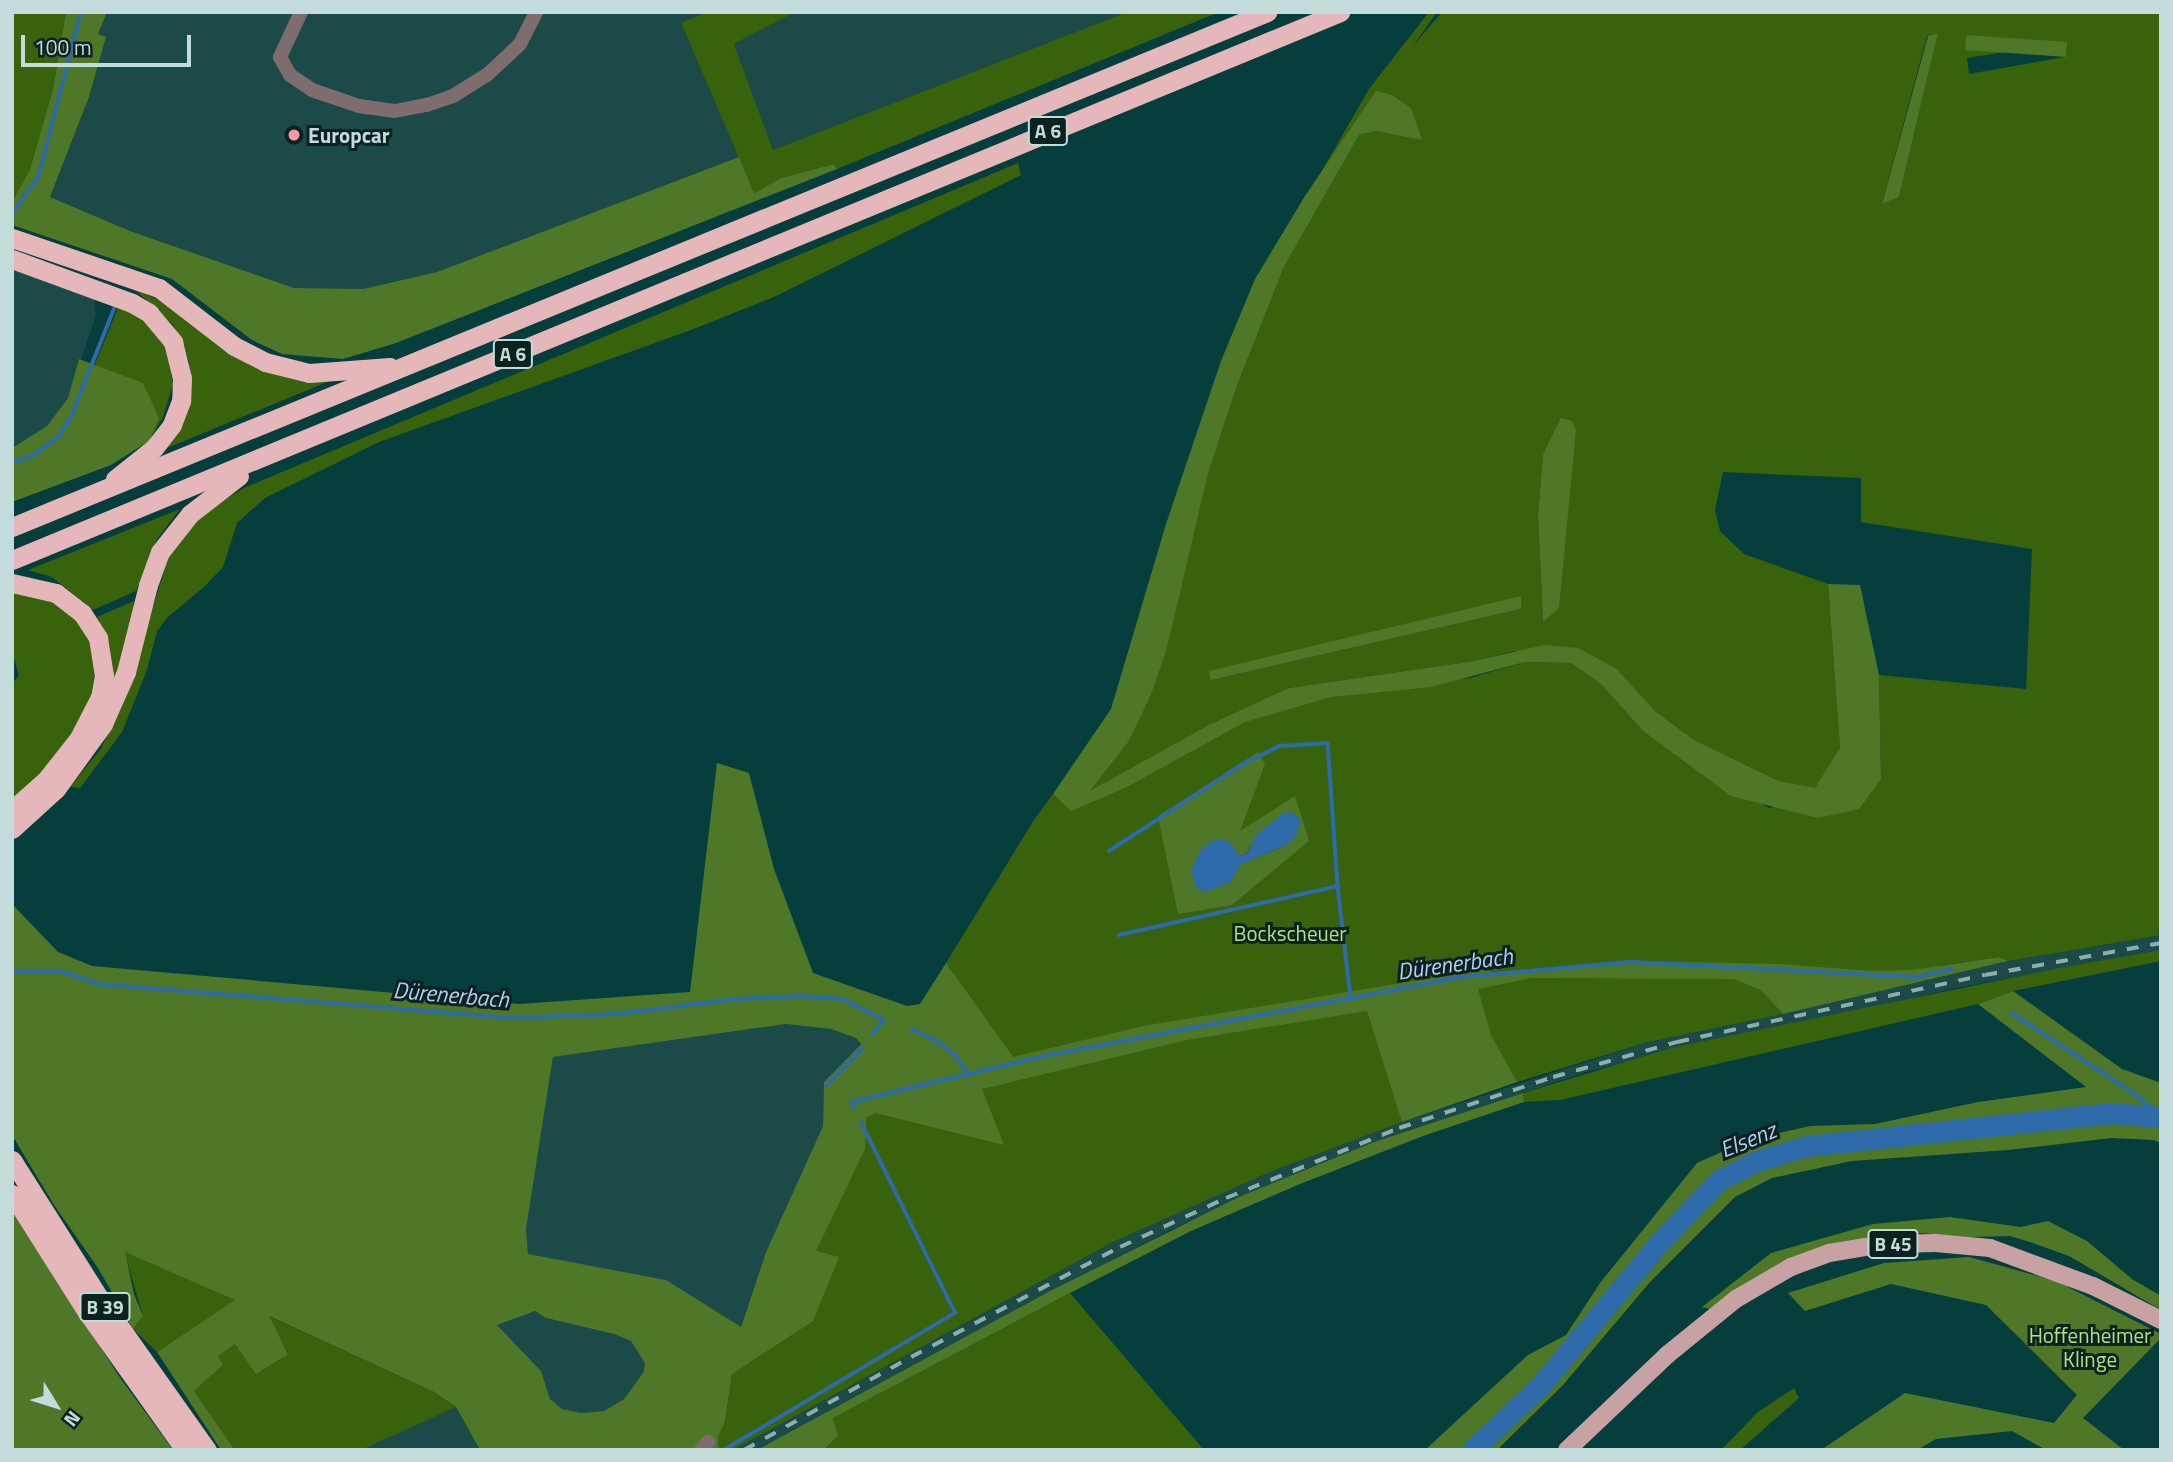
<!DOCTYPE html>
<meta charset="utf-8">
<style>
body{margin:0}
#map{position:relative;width:2173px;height:1462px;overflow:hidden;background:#053e3d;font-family:"Titillium Web",sans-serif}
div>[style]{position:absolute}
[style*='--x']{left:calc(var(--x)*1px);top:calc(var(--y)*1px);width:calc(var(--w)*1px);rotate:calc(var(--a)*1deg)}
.built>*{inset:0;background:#1b4a49}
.green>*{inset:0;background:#39620d}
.forest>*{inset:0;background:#4e7828;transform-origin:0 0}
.water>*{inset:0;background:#2f6aaa}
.stream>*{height:3.5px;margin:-1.75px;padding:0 1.75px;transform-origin:1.75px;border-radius:1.75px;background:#2f6aaa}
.river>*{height:21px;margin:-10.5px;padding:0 10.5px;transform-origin:10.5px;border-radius:10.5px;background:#2f6aaa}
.minor>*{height:14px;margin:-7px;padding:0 7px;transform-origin:7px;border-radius:7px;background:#7f6c6e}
.major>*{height:18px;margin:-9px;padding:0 9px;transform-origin:9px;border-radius:9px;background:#c8a1a5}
.highway>*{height:19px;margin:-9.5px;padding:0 9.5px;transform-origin:9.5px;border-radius:9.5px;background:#e5b6ba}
.rail>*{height:3.5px;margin-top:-1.75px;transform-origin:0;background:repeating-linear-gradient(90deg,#8caead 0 12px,transparent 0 24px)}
.dots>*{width:19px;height:19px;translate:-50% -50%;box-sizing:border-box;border:4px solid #0c2120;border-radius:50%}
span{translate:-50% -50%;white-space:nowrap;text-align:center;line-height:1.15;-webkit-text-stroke:6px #0c2120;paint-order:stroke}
.shield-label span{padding:2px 5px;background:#0c2120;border:2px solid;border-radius:5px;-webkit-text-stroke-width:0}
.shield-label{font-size:19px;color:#c3dcdb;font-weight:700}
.poi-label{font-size:21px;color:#c3dcdb;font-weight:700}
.left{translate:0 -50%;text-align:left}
.park-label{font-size:21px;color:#aae57b}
.water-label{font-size:23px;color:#b0cef1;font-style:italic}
.frame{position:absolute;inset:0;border:14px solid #c3dcdb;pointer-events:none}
.north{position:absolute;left:21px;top:1371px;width:70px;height:70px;-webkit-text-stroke:5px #0c2120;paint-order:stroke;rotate:128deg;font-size:19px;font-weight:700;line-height:28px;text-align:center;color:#c3dcdb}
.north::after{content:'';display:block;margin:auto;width:24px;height:32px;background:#c3dcdb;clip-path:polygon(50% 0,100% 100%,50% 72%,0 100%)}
.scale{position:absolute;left:21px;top:35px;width:170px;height:32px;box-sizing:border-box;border:4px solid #c3dcdb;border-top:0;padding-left:9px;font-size:21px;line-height:24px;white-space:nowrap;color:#c3dcdb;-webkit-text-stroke:5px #0c2120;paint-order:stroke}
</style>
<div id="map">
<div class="built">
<i style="clip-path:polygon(107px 12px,706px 12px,681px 23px,739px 157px,437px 272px,363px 289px,294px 288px,130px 231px,50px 197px,89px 97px,106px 37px,98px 34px)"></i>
<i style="clip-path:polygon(795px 12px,1127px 12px,773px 150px,734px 44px)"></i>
<i style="clip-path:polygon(12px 267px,94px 298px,96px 315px,68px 398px,47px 426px,12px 448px)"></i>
<i style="clip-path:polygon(2161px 935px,2161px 950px,1961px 987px,1589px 1071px,1374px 1142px,1176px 1227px,1050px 1291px,757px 1450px,733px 1450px,1113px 1242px,1270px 1172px,1402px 1122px,1648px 1042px,1783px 1014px,2008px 961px)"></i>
<i style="clip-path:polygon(786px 1024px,831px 1029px,856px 1038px,861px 1043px,824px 1082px,823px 1126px,766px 1252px,740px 1328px,528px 1255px,526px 1229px,553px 1057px)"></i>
<i style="clip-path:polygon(535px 1311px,546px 1318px,614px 1334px,631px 1341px,645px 1362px,643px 1373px,624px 1399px,604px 1411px,581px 1413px,562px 1409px,550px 1399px,541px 1371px,496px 1324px)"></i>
<i style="clip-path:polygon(456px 1407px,480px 1450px,361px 1450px,374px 1442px)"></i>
</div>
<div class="green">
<i style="clip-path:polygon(12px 12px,66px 12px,53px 89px,30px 169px,12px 202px)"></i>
<i style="clip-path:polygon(706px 12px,795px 12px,734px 44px,773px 150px,1127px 12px,1219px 12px,837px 169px,834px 164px,781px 178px,754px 193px,681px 23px)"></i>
<i style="clip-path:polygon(evenodd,1429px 12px,1437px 12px,1413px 46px,1442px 12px,2161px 12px,2161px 935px,2008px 961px,1999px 957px,1943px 965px,1774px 1004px,1783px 1014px,1648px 1042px,1517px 1082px,1513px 1075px,1400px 1116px,1402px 1122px,1270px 1172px,1113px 1242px,733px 1450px,719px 1450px,718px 1437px,725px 1422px,732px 1374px,772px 1261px,953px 973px,946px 963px,1034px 820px,1053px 794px,1057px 798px,1120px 702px,1259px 280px,1369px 89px,1429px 12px,1938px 33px,1899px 197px,1882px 203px,1927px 36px,1938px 33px,1429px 12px,2066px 42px,2065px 57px,1969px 74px,1967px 58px,2066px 42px,1429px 12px,1379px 92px,1422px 139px,1376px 131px,1359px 135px,1284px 267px,1238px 383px,1218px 444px,1233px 386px,1274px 279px,1379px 92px,1429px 12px,1561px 419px,1543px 622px,1538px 515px,1543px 454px,1561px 419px,1429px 12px,1723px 472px,1861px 478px,1861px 522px,2032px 549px,2026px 689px,1879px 675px,1881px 779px,1769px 808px,1642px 730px,1601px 684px,1571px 663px,1525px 662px,1470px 678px,1286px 698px,1079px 802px,1177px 595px,1166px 652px,1151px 695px,1129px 741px,1089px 792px,1289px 688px,1474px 661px,1514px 651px,1617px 669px,1655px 711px,1694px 740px,1779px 781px,1815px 789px,1840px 748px,1828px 584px,1744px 554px,1720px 531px,1715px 510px,1723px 472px,1429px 12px,1521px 596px,1521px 609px,1211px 680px,1521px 596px)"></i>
<i style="clip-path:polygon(1018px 163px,1021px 175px,774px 297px,691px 330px,379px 442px,265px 498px,237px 523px,223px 567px,205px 586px,168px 617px,157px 631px,147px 670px,122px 732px,80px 788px,70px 787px,100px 750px,122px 707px,172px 546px,202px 513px,244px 488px)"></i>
<i style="clip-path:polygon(134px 289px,170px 305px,233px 353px,332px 380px,160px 451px,190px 382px,189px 361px,173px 325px)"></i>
<i style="clip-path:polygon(118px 308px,134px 312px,153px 330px,165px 347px,169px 362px,173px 384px,163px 417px,149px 441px,95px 364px)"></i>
<i style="clip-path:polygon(180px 509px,157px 539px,136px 591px,93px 610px,52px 577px,28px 570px)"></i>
<i style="clip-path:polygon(12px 591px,46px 596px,73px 616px,91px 643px,95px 670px,90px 703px,54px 762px,12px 802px,12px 684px,19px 675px,12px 652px)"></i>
<i style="clip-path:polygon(134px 601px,128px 641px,109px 698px,102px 627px,97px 617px)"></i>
<i style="clip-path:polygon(2161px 950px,2161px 961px,2013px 991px,1978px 1004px,1560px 1100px,1524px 1102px,1523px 1093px,1675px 1047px,2059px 968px)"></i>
<i style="clip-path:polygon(124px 1251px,236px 1300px,157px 1352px,133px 1329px,143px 1316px)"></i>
<i style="clip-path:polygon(1070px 1293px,1204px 1450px,823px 1450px,838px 1436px,833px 1418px)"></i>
<i style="clip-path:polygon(268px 1316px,434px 1392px,456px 1407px,361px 1450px,235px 1450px,194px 1391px,223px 1365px,217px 1356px,235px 1344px,288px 1353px)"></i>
<i style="clip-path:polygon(1794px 1388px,1799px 1398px,1740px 1450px,1721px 1450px,1758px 1412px)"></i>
</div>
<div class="forest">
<i style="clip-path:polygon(66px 12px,107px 12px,98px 34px,106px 37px,89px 97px,50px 197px,130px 231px,294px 288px,363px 289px,437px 272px,739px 157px,754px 193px,781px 178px,834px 164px,837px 169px,396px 343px,343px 359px,282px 354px,252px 340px,172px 279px,12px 225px,12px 202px,30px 169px,53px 89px)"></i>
<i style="clip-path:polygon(1938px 33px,1899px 197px,1882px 204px,1928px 36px)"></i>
<i style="left:2067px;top:42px;width:15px;height:101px;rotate:94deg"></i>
<i style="clip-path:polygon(1376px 91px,1392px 95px,1411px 108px,1422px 140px,1376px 131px,1359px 135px,1284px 267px,1238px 383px,1208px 473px,1166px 652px,1151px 695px,1129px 741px,1090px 791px,1209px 725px,1289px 688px,1474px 661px,1544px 645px,1578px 648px,1617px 669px,1655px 711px,1694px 740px,1779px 781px,1815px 788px,1840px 748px,1828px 584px,1860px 585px,1879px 675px,1881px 779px,1859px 809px,1818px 818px,1731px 796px,1642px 730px,1601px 684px,1571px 663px,1525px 662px,1431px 687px,1331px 697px,1245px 722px,1125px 788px,1071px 811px,1053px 794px,1111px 709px,1166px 524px,1221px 361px,1255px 279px,1305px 196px)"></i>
<i style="clip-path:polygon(79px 359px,143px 383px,159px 418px,149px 441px,111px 465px,12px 502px,12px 448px,47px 426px,68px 398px)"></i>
<i style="clip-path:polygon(1561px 418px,1572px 421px,1576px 430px,1559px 608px,1543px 622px,1538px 515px,1543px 454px)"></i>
<i style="clip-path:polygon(1521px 596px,1521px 609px,1211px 680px,1209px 671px)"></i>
<i style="clip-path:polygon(evenodd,1258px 752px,1265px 764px,1240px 831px,1295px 796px,1309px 841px,1232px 905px,1178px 914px,1158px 816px,1258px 752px,1287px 845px,1240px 865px,1240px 856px,1248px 852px,1250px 846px,1287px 845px)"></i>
<i style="clip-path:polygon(evenodd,717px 763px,749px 773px,774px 869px,813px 973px,907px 1006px,920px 1004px,946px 963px,1013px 1057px,1143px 1026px,1486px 969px,1491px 972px,1631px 961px,1777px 964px,1873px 971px,1912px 970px,1999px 957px,2008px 961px,1783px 1014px,1761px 990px,1734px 979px,1532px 978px,1478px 989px,1491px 1035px,1517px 1082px,1402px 1122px,1367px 1011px,1187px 1040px,982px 1089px,1004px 1145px,876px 1113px,866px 1117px,865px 1149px,816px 1251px,839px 1257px,813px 1321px,732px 1374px,725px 1422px,718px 1437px,719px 1450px,480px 1450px,456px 1407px,434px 1392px,269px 1316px,288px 1354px,256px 1374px,235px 1344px,218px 1356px,223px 1365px,194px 1391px,235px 1450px,221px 1450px,157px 1352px,235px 1300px,125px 1252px,134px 1294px,143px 1316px,133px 1329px,98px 1268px,54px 1205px,12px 1135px,12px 904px,58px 952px,92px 966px,519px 1004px,690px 992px,717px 763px,786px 1024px,831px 1029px,856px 1038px,861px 1044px,824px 1082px,823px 1126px,766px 1252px,741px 1327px,666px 1280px,528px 1254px,526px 1229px,553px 1057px,786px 1024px,717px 763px,535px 1311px,546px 1318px,614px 1334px,631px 1341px,645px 1363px,643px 1373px,624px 1399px,604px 1411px,581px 1413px,562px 1409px,550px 1399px,541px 1371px,497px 1325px,535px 1311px)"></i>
<i style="clip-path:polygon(2013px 991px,2122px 1069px,2161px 1083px,2161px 1143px,2153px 1140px,2112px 1138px,2008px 1150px,1852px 1161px,1772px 1178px,1735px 1197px,1650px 1282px,1563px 1385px,1497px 1450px,1425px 1450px,1528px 1355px,1566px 1335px,1600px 1283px,1697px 1163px,1748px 1140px,1810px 1126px,1875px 1124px,1978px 1102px,2086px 1087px,1978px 1004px)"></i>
<i style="clip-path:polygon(1523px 1093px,1524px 1102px,1423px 1136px,1300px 1184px,1191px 1231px,1070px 1293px,833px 1418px,838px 1436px,823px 1450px,757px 1450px,1050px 1291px,1239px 1197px,1374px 1142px)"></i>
<i style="clip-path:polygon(12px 1212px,121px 1379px,173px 1450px,12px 1450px)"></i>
<i style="clip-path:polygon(1950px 1217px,2021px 1227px,2048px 1221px,2087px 1241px,2132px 1279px,2161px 1296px,2161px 1310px,2069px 1256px,2030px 1242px,2010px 1236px,1969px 1237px,1920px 1233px,1860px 1240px,1710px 1309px,1702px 1307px,1771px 1253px,1873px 1224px)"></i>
<i style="clip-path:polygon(1969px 1257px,2056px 1281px,2161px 1334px,2161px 1338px,2083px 1418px,2124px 1450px,2046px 1450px,2012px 1431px,1936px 1439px,1917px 1450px,1821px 1450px,1905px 1393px,2054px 1423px,2077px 1395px,1986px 1305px,1891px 1284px,1805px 1311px,1788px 1293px,1884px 1263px)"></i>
</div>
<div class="water">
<i style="clip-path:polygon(1285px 812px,1294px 813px,1301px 820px,1296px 837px,1286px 845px,1240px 865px,1231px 882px,1205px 892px,1196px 888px,1191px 871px,1201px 849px,1214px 840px,1224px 840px,1231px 844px,1240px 856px,1248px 853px,1255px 836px)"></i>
</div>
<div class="stream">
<i style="--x:12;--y:213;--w:44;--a:-53.4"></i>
<i style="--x:38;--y:178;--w:171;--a:-75.5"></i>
<i style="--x:12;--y:463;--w:25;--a:-21"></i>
<i style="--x:35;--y:454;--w:29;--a:-36"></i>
<i style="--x:58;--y:437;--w:24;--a:-57"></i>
<i style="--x:71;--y:417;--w:116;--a:-68.3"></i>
<i style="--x:1109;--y:851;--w:162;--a:-32.9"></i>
<i style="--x:1245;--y:763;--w:39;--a:-26"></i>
<i style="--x:1280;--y:746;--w:48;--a:-3.6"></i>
<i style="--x:1328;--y:743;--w:143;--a:86"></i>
<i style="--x:1338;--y:886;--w:114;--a:83.4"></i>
<i style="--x:1119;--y:935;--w:224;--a:-12.6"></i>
<i style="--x:12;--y:972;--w:49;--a:-1.2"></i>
<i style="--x:61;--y:971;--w:39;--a:19"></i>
<i style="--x:98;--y:984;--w:418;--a:4.7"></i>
<i style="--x:515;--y:1018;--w:102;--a:-2.2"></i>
<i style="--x:617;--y:1014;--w:122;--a:-7.1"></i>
<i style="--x:738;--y:999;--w:63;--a:-2.7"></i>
<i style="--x:801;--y:996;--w:42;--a:4.1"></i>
<i style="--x:843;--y:999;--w:46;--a:27.1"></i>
<i style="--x:884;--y:1020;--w:18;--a:128"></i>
<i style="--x:2012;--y:1013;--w:153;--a:33.3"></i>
<i style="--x:2140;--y:1097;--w:27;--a:48"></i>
<i style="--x:911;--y:1029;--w:27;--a:24"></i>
<i style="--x:936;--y:1040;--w:24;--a:38"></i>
<i style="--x:955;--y:1055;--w:24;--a:54"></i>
<i style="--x:826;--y:1086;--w:52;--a:-45.8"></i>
<i style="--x:854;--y:1108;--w:6;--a:-108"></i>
<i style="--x:852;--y:1102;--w:197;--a:-13.5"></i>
<i style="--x:1044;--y:1056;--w:425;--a:-10.7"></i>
<i style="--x:1462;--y:977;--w:170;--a:-5.1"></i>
<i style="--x:1631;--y:962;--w:286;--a:3"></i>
<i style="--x:1917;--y:977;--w:36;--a:-13"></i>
<i style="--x:724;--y:1450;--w:269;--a:-30.7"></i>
<i style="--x:955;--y:1313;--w:212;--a:-116.3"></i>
</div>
<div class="river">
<i style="--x:1472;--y:1450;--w:92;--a:-43.2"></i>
<i style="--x:1539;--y:1387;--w:189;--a:-50.2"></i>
<i style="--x:1660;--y:1242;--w:86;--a:-46.4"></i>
<i style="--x:1719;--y:1180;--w:42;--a:-26.6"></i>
<i style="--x:1757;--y:1161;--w:52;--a:-16.7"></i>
<i style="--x:1807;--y:1146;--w:306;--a:-6.2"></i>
<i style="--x:2111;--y:1113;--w:50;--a:4.6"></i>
</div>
<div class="minor">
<i style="--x:301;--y:12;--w:50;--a:115"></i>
<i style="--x:280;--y:57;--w:21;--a:61"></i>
<i style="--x:290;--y:75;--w:27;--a:34"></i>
<i style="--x:312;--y:90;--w:50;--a:18.8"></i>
<i style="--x:359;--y:106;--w:36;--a:8"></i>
<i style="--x:395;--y:111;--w:33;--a:-11"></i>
<i style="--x:427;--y:105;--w:28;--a:-19"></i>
<i style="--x:453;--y:96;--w:40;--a:-32"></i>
<i style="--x:487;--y:75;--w:45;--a:-43.2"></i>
<i style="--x:520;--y:44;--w:36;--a:-63"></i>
<i style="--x:701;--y:1450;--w:11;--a:-49"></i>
</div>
<div class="major">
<i style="--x:1567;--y:1450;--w:138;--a:-43.5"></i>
<i style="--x:1667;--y:1355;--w:89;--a:-39.1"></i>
<i style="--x:1736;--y:1299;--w:64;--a:-30.2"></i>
<i style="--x:1791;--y:1267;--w:40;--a:-20.2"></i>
<i style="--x:1829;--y:1253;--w:56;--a:-9.3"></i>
<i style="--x:1884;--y:1244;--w:52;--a:-1.1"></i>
<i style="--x:1936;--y:1243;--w:54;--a:5.3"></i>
<i style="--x:1990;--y:1248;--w:110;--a:20.3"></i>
<i style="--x:2093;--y:1286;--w:76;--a:26.6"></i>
</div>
<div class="highway">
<i style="--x:12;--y:238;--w:155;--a:18.8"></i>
<i style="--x:159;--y:288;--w:95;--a:37.7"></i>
<i style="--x:234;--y:346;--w:35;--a:27"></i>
<i style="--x:265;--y:362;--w:45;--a:14"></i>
<i style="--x:309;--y:373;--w:81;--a:-4.2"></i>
<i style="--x:12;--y:259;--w:128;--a:20.1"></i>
<i style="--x:132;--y:303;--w:20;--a:30"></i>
<i style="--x:149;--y:313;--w:38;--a:50"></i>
<i style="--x:173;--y:342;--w:37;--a:76"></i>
<i style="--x:182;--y:378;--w:23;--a:92"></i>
<i style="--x:181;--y:401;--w:26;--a:111"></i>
<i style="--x:172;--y:425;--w:29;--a:128"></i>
<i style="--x:154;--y:448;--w:50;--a:141.5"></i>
<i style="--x:12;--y:527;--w:1357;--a:-22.31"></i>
<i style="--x:12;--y:560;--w:1437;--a:-22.42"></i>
<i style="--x:12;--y:583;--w:45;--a:12.8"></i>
<i style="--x:56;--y:593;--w:33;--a:38"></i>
<i style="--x:82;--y:613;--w:30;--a:57"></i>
<i style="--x:98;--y:638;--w:37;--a:81"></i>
<i style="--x:104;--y:675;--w:22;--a:100"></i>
<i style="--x:100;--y:697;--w:46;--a:117.1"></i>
<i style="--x:79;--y:738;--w:53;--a:128.2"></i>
<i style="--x:46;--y:780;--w:45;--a:138.6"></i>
<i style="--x:12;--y:829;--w:59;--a:-42.3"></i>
<i style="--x:56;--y:789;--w:80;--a:-54.1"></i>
<i style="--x:103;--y:724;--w:57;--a:-66.1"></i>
<i style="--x:126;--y:672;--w:90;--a:-75.8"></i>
<i style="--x:148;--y:585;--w:35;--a:-70"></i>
<i style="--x:160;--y:552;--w:48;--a:-51.7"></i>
<i style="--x:190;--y:514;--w:62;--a:-37.8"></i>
<i style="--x:12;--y:1160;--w:165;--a:57.7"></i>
<i style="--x:100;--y:1299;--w:185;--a:54.7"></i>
<i style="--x:12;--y:1194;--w:140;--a:57.6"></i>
<i style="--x:87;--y:1312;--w:169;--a:54.6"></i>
</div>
<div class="rail">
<i style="--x:744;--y:1450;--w:191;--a:-29.1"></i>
<i style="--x:911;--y:1357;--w:236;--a:-27.8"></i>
<i style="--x:1120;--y:1247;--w:117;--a:-24.8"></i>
<i style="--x:1226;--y:1198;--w:187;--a:-22"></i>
<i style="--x:1399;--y:1128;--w:162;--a:-18.3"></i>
<i style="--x:1553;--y:1077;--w:129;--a:-15.8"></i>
<i style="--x:1677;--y:1042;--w:315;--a:-12.3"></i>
<i style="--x:1985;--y:975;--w:179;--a:-10.3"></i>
</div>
<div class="dots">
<i style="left:294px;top:135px;background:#f49aa4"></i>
</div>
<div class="shield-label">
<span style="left:1048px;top:131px">A 6</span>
<span style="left:513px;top:354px">A 6</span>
<span style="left:1893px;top:1244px">B 45</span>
<span style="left:105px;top:1307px">B 39</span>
</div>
<div class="poi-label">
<span class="left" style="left:308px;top:135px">Europcar</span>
</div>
<div class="park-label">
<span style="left:1290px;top:933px">Bockscheuer</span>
<span style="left:2090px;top:1347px">Hoffenheimer<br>Klinge</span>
</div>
<div class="water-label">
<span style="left:1455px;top:964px;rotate:-8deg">Dürenerbach</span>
<span style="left:451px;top:995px;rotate:5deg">Dürenerbach</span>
<span style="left:1748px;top:1140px;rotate:-22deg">Elsenz</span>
</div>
<div class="frame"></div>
<div class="north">N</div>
<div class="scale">100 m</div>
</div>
